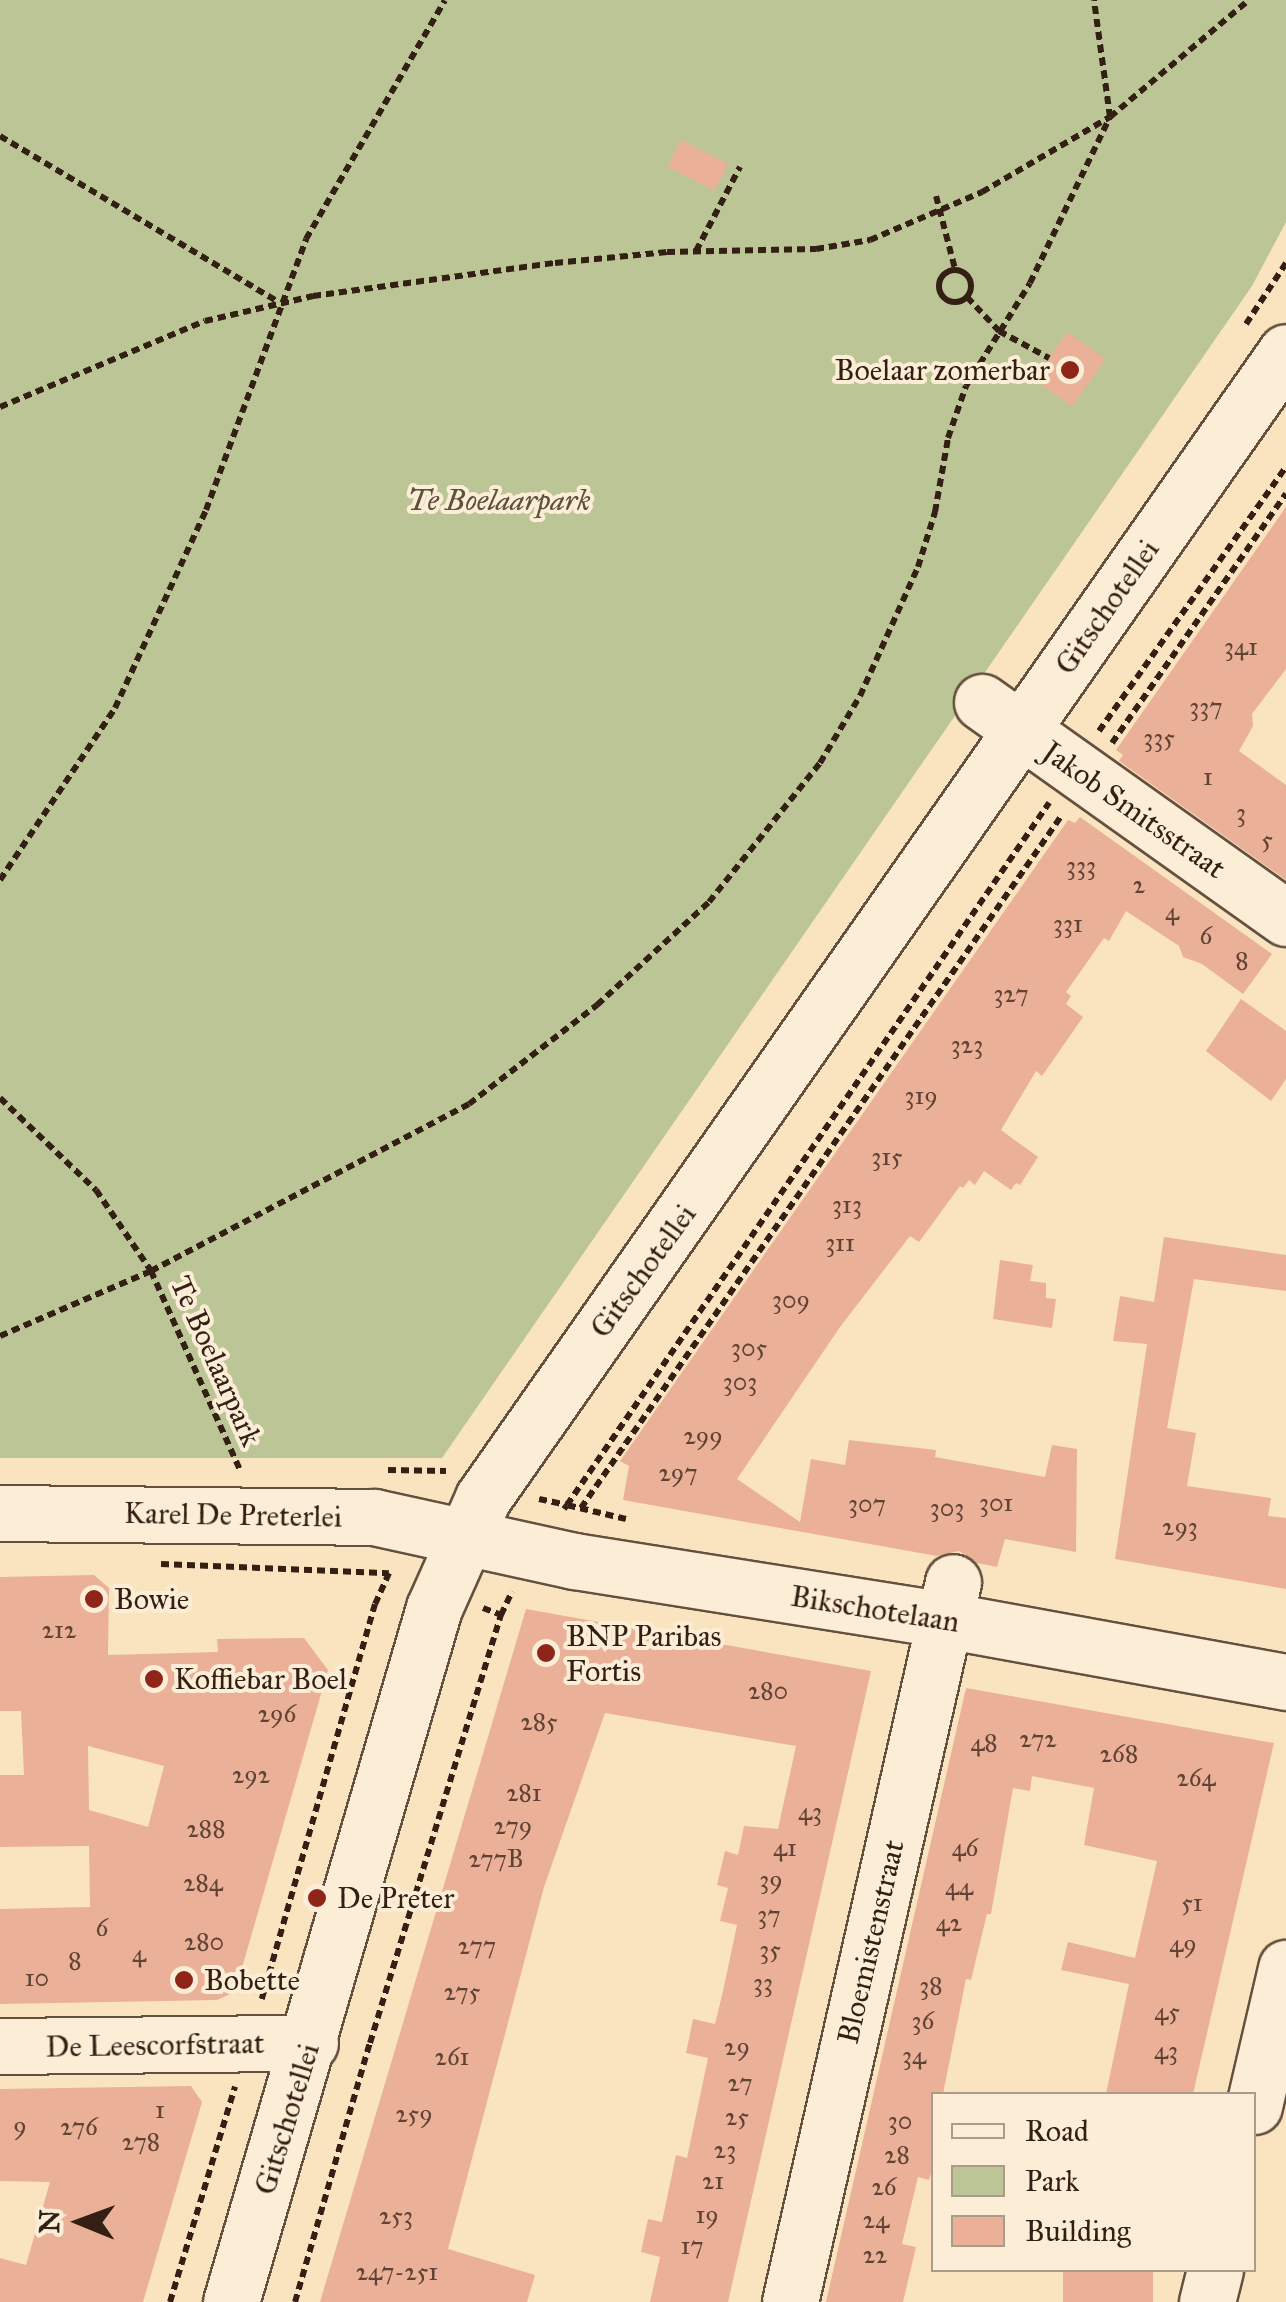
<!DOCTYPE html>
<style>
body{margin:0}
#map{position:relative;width:1286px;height:2302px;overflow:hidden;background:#fae4c0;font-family:"IM FELL Great Primer",serif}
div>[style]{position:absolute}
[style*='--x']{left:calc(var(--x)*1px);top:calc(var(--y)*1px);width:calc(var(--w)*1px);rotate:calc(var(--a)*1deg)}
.green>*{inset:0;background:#bbc595}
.building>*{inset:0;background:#eab098;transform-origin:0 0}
.path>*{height:6px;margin-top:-3px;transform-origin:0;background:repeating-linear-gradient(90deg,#331f14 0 8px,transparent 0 13px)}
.path>.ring{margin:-3px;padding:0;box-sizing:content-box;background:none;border:6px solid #331f14;border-radius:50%}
.roads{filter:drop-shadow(2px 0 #65503f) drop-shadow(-2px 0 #65503f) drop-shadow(0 2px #65503f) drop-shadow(0 -2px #65503f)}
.minor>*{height:55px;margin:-27.5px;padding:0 27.5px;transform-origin:27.5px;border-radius:27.5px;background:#fcedd6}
.dots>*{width:28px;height:28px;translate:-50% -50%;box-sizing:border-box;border:5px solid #fcedd6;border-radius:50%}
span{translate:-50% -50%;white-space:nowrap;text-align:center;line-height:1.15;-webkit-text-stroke:8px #fcedd6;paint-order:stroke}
.number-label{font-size:25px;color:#614335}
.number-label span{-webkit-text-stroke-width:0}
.poi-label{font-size:30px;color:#331f14}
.right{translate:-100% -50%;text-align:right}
.left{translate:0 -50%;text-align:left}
.park-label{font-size:30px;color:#5c513b;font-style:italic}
.street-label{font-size:30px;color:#331f14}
.legend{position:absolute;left:931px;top:2092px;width:325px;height:180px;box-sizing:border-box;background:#fcedd6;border:2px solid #ac9b88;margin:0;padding:12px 18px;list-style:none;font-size:30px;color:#331f14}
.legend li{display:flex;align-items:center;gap:20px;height:50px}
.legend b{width:50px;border:2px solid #ac9b88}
.north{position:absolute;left:30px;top:2172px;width:100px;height:100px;-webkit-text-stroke:8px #fcedd6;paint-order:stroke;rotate:271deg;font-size:28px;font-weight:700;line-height:40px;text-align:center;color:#331f14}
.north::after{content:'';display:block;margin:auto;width:35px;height:45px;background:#331f14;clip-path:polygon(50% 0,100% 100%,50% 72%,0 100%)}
</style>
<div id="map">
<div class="green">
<i style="clip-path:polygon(0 0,1286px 0,1286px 222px,1252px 286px,442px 1458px,0 1458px)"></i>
</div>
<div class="building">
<i style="left:681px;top:140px;width:53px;height:30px;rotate:27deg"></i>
<i style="left:1067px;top:332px;width:47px;height:58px;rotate:35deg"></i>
<i style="clip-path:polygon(1286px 507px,1286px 669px,1252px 714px,1253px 726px,1239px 751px,1286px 785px,1286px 880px,1119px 761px,1123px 755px,1116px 750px)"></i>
<i style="clip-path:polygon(1080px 817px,1272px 954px,1243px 994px,1202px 964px,1183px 957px,1179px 946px,1126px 911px,1109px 941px,1104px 938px,1066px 992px,1071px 996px,1066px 1004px,1083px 1017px,1042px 1076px,1036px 1071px,1001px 1130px,1038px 1157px,1020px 1185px,1016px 1183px,1011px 1190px,984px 1171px,975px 1185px,969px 1180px,963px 1188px,960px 1186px,919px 1242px,910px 1236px,840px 1327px,737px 1479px,800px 1522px,811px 1459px,845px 1465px,849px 1440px,936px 1450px,935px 1457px,1045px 1477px,1052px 1445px,1077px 1449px,1076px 1552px,1005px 1539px,997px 1567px,977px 1563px,959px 1551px,937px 1556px,623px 1500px,629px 1466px,620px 1461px,1068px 820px,1075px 823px)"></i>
<i style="clip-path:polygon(1241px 999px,1286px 1031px,1286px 1079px,1271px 1101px,1206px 1051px)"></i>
<i style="clip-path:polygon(1164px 1237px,1286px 1255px,1286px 1291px,1194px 1279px,1167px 1428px,1196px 1433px,1187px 1486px,1271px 1498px,1268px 1516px,1286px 1518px,1286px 1589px,1115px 1559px,1147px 1344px,1113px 1341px,1120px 1296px,1154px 1302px)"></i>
<i style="clip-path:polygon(1000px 1260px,1033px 1265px,1030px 1281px,1046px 1283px,1046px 1298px,1056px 1299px,1052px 1328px,993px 1319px)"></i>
<i style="clip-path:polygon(evenodd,94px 1575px,109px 1588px,108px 1655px,218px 1652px,217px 1639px,304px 1638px,328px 1670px,235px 1992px,217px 2000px,0 2004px,0 1909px,90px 1907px,89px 1846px,0 1847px,0 1775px,24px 1775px,21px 1711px,0 1711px,0 1577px,94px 1575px,88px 1746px,164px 1766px,148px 1827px,89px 1810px,88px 1746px)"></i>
<i style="clip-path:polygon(526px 1609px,871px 1671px,728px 2302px,650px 2302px,660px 2257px,641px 2252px,648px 2219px,662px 2222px,676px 2155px,687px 2158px,708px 2058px,686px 2053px,693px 2019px,715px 2024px,723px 1991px,737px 1925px,720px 1921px,728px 1888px,717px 1885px,725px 1851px,738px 1855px,744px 1826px,778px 1829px,796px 1746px,605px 1713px,544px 1887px,448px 2249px,535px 2275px,527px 2302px,320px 2302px)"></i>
<i style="clip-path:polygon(966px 1688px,1274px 1743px,1193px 2094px,1106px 2094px,1129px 1984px,1061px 1970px,1068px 1942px,1135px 1958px,1157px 1861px,1084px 1845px,1094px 1788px,1032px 1776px,1030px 1791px,1013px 1788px,991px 1914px,987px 1914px,971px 1980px,966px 1979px,943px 2094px,934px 2094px,934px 2163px,929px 2180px,918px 2177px,902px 2244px,916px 2247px,903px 2302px,826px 2302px)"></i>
<i style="clip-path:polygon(191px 2086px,202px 2102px,143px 2302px,0 2302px,0 2258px,26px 2265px,50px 2182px,0 2181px,0 2089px)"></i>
<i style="left:1063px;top:2270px;width:90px;height:32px"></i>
</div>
<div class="path">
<i style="--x:0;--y:136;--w:324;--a:30.8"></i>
<i style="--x:936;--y:196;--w:75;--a:75.4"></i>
<i style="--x:696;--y:251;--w:95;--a:-62.4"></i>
<i class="ring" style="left:939px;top:270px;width:26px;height:26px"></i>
<i style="--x:967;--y:297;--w:47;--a:46.7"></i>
<i style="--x:999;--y:331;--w:57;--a:28.4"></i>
<i style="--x:1246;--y:324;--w:73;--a:-56.7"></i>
<i style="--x:0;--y:407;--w:222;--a:-22.8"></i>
<i style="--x:205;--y:321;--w:111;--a:-13"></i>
<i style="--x:313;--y:296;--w:244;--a:-7.8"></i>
<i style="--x:555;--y:263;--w:113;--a:-5.6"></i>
<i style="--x:667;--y:252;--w:149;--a:-1.2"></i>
<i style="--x:816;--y:249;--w:55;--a:-9.5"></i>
<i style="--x:870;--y:240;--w:122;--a:-23.2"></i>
<i style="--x:982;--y:192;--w:148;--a:-30.4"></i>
<i style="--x:1110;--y:117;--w:182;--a:-40.1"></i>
<i style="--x:1099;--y:731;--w:324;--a:-54.7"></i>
<i style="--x:1112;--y:743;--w:304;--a:-55.1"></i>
<i style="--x:0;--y:880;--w:207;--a:-56.2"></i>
<i style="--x:115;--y:708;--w:218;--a:-65.3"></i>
<i style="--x:206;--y:510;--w:289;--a:-69.7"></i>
<i style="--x:306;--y:239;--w:276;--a:-59.8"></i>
<i style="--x:0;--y:1098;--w:133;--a:43.8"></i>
<i style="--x:96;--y:1190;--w:98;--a:55.8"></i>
<i style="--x:151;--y:1271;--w:218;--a:65.9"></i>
<i style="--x:0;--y:1336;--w:164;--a:-23.3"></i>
<i style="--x:151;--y:1271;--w:359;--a:-27.7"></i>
<i style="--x:469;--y:1104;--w:162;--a:-37.7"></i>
<i style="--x:597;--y:1005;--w:152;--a:-42.6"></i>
<i style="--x:709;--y:902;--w:178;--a:-51.4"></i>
<i style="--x:820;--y:763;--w:78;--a:-59.2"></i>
<i style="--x:860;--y:696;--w:141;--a:-65.8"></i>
<i style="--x:918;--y:567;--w:58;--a:-72.8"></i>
<i style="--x:935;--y:512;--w:75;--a:-80"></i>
<i style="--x:948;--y:438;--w:55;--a:-70.9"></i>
<i style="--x:966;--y:386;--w:121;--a:-58.1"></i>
<i style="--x:1030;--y:283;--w:184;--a:-64.3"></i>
<i style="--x:1110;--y:117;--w:118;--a:-97.8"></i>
<i style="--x:388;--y:1470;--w:58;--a:1"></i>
<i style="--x:539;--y:1499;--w:29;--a:12"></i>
<i style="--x:567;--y:1505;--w:5;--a:127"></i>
<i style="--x:581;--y:1508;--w:844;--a:-55.24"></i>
<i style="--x:626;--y:1519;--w:61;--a:-166.7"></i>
<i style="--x:567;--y:1505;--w:852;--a:-55.53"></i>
<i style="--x:161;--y:1564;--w:228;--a:2.3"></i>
<i style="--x:389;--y:1573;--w:34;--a:114"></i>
<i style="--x:375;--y:1604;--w:411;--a:106"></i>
<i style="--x:483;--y:1608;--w:19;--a:21"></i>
<i style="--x:170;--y:2302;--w:225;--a:-73.2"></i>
<i style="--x:295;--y:2302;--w:270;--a:-73.9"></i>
<i style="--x:370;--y:2043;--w:448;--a:-73"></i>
<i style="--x:501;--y:1615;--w:26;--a:-65"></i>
</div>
<div class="roads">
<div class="minor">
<i style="--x:982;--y:702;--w:373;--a:35.4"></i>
<i style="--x:0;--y:1513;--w:374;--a:0.6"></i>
<i style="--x:374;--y:1517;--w:205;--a:12.4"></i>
<i style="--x:574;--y:1561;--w:376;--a:9"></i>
<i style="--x:945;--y:1620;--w:347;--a:10.3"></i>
<i style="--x:0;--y:2046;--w:310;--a:-0.6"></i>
<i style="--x:1254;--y:2106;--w:142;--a:-76.9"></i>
<i style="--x:231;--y:2302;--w:723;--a:-73.7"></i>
<i style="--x:434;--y:1608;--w:120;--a:-66"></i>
<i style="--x:483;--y:1498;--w:1399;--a:-54.98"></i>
<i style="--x:790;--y:2302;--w:738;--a:-77.24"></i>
<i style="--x:1207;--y:2302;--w:33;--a:-76"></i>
</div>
</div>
<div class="dots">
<i style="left:1070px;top:370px;background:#8f2418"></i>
<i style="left:94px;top:1599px;background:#8f2418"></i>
<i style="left:546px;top:1653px;background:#8f2418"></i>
<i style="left:154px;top:1679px;background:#8f2418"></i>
<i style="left:317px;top:1898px;background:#8f2418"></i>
<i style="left:184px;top:1980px;background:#8f2418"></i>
</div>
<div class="number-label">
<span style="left:1241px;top:647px">341</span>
<span style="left:1206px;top:707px">337</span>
<span style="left:1159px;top:738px">335</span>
<span style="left:1208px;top:777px">1</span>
<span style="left:1241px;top:813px">3</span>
<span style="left:1267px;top:840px">5</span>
<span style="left:1081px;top:866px">333</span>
<span style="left:1139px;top:885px">2</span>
<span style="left:1172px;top:912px">4</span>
<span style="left:1068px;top:924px">331</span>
<span style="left:1206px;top:936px">6</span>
<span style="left:1242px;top:961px">8</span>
<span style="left:1011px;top:994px">327</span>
<span style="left:967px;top:1045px">323</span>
<span style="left:921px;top:1096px">319</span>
<span style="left:887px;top:1157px">315</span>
<span style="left:847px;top:1205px">313</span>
<span style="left:840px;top:1243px">311</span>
<span style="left:791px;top:1300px">309</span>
<span style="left:749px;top:1348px">305</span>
<span style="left:740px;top:1382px">303</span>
<span style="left:703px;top:1436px">299</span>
<span style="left:678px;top:1473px">297</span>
<span style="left:996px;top:1503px">301</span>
<span style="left:867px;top:1504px">307</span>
<span style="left:947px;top:1508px">303</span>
<span style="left:1180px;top:1527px">293</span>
<span style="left:59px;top:1630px">212</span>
<span style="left:768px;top:1691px">280</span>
<span style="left:277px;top:1714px">296</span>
<span style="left:539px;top:1722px">285</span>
<span style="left:1038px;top:1739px">272</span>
<span style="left:984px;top:1743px">48</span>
<span style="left:1119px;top:1754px">268</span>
<span style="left:251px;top:1775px">292</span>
<span style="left:1196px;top:1778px">264</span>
<span style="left:524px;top:1793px">281</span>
<span style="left:810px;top:1812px">43</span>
<span style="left:513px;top:1826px">279</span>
<span style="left:206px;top:1829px">288</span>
<span style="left:785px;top:1848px">41</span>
<span style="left:965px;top:1848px">46</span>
<span style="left:496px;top:1859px">277B</span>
<span style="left:771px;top:1880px">39</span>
<span style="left:203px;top:1883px">284</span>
<span style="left:959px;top:1887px">44</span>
<span style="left:1192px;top:1903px">51</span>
<span style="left:769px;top:1915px">37</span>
<span style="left:949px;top:1923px">42</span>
<span style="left:102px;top:1928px">6</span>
<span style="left:204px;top:1942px">280</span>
<span style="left:1183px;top:1944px">49</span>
<span style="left:477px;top:1946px">277</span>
<span style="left:770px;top:1950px">35</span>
<span style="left:139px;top:1954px">4</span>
<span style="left:75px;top:1961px">8</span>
<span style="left:37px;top:1978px">10</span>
<span style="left:763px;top:1983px">33</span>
<span style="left:931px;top:1986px">38</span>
<span style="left:462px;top:1992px">275</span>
<span style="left:1167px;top:2012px">45</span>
<span style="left:923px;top:2021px">36</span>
<span style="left:737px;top:2047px">29</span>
<span style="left:1166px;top:2051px">43</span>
<span style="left:914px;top:2056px">34</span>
<span style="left:452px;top:2057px">261</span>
<span style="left:740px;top:2083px">27</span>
<span style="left:160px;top:2110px">1</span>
<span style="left:414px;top:2114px">259</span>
<span style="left:737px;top:2117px">25</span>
<span style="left:900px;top:2121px">30</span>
<span style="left:20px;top:2126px">9</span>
<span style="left:79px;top:2127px">276</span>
<span style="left:141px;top:2142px">278</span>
<span style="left:725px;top:2150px">23</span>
<span style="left:897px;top:2155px">28</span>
<span style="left:713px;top:2181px">21</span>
<span style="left:884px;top:2187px">26</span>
<span style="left:707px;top:2215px">19</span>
<span style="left:396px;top:2216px">253</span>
<span style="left:876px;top:2220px">24</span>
<span style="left:692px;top:2246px">17</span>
<span style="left:875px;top:2255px">22</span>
<span style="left:397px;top:2272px">247-251</span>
</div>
<div class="poi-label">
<span class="right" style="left:1050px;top:370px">Boelaar zomerbar</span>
<span class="left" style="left:114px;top:1599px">Bowie</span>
<span class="left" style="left:566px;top:1653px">BNP Paribas<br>Fortis</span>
<span class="left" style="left:174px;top:1679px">Koffiebar Boel</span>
<span class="left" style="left:337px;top:1898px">De Preter</span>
<span class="left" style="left:204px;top:1980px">Bobette</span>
</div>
<div class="park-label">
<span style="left:499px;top:500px">Te Boelaarpark</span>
</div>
<div class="street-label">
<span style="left:1107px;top:607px;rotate:-55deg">Gitschotellei</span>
<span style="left:1134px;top:810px;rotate:35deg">Jakob Smitsstraat</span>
<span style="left:643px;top:1271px;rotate:-54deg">Gitschotellei</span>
<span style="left:216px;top:1361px;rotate:66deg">Te Boelaarpark</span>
<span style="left:233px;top:1515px;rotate:1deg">Karel De Preterlei</span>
<span style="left:875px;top:1609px;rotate:9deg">Bikschotelaan</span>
<span style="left:871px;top:1942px;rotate:-77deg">Bloemistenstraat</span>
<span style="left:155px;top:2045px;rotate:-1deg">De Leescorfstraat</span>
<span style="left:287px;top:2119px;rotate:-73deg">Gitschotellei</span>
</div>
<ul class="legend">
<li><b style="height:12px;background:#fcedd6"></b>Road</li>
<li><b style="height:28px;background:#bbc595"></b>Park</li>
<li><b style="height:28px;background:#eab098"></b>Building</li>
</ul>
<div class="north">N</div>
</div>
